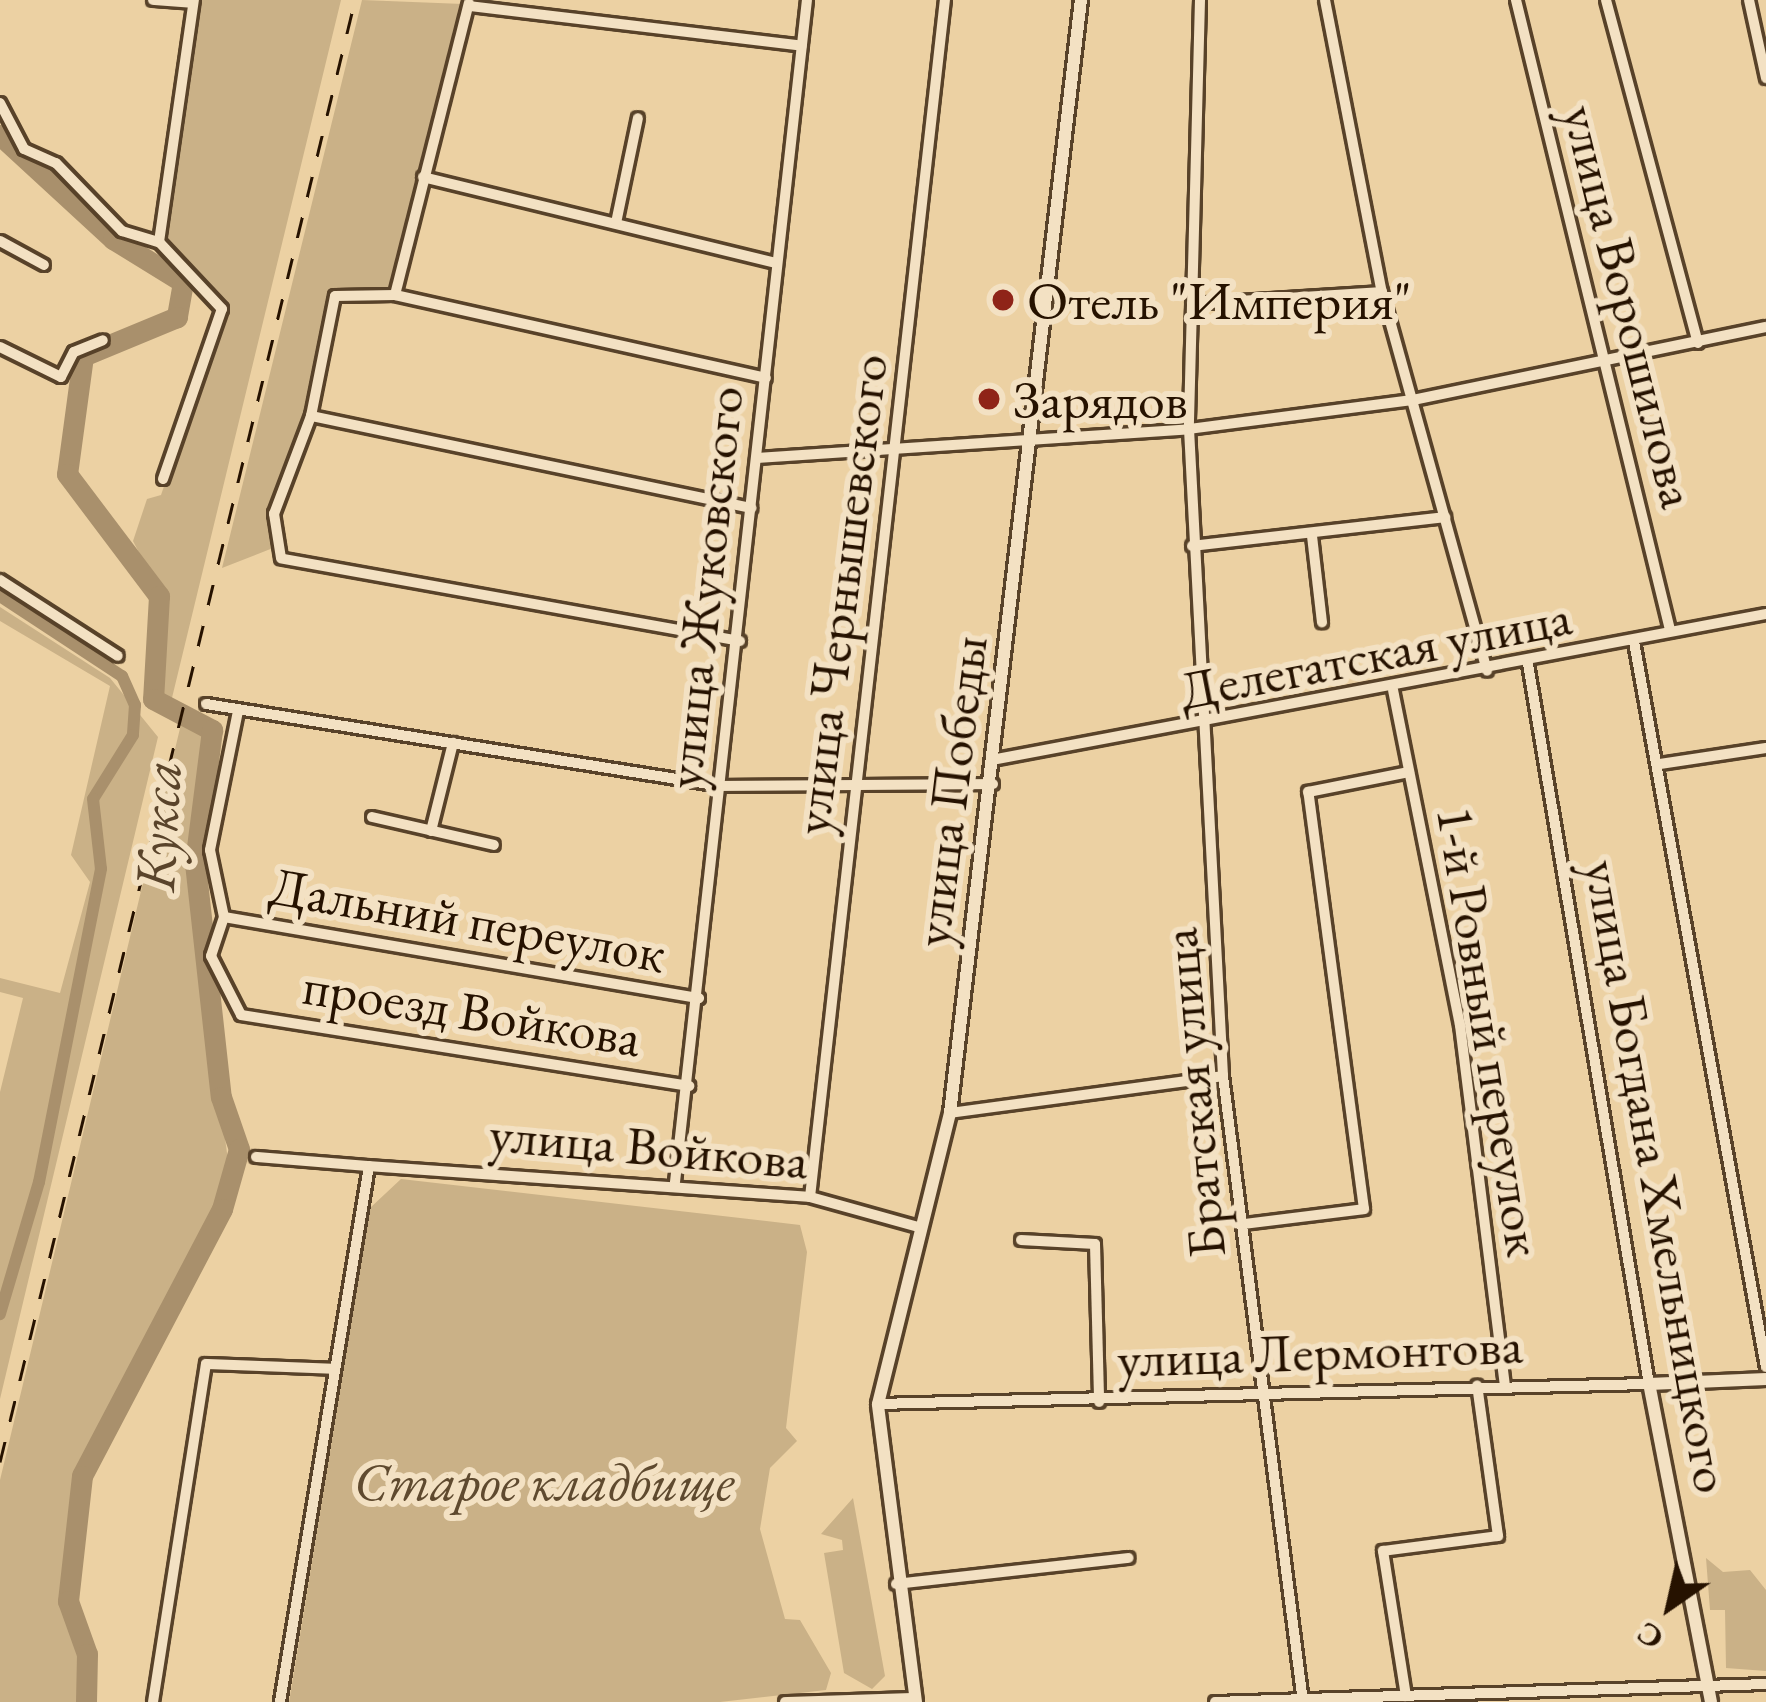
<!DOCTYPE html>
<meta charset="utf-8">
<style>
body{margin:0}
#map{position:relative;width:1766px;height:1702px;overflow:hidden;background:#ecd1a3;font-family:"EB Garamond",serif}
div>[style]{position:absolute}
[style*='--x']{left:calc(var(--x)*1px);top:calc(var(--y)*1px);width:calc(var(--w)*1px);rotate:calc(var(--a)*1deg)}
.green>*{inset:0;background:#cab187}
.canal>*{height:12px;margin:-6px;padding:0 6px;transform-origin:6px;border-radius:6px;background:#a9906c}
.river>*{height:21px;margin:-10.5px;padding:0 10.5px;transform-origin:10.5px;border-radius:10.5px;background:#a9906c}
.roads{filter:drop-shadow(3px 0 #584229) drop-shadow(-3px 0 #584229) drop-shadow(0 3px #584229) drop-shadow(0 -3px #584229)}
.minor>*{height:10px;margin:-5px;padding:0 5px;transform-origin:5px;border-radius:5px;background:#f3e1c3}
.tertiary>*{height:12px;margin:-6px;padding:0 6px;transform-origin:6px;border-radius:6px;background:#f3e1c3}
.rail>*{height:3px;margin-top:-1.5px;transform-origin:0;background:repeating-linear-gradient(90deg,#261200 0 21px,transparent 0 42px)}
.dots>*{width:33px;height:33px;translate:-50% -50%;box-sizing:border-box;border:6px solid #f3e1c3;border-radius:50%}
span{translate:-50% -50%;white-space:nowrap;text-align:center;line-height:1.15;-webkit-text-stroke:12px #f3e1c3;paint-order:stroke}
.poi-label{font-size:54px;color:#261200}
.left{translate:0 -50%;text-align:left}
.street-label{font-size:54px;color:#261200}
.park-label{font-size:54px;color:#5f4a2f;font-style:italic}
.water-label{font-size:57px;color:#5a442b;font-style:italic}
.north{position:absolute;left:1610px;top:1546px;width:120px;height:120px;-webkit-text-stroke:9px #f3e1c3;paint-order:stroke;rotate:214deg;font-size:33px;font-weight:700;line-height:48px;text-align:center;color:#261200}
.north::after{content:'';display:block;margin:auto;width:42px;height:54px;background:#261200;clip-path:polygon(50% 0,100% 100%,50% 72%,0 100%)}
</style>
<div id="map">
<div class="green">
<i style="clip-path:polygon(201px 0,341px 0,171px 702px,157px 693px,168px 609px,133px 541px,147px 499px,161px 495px,224px 311px,165px 240px)"></i>
<i style="clip-path:polygon(362px 0,463px 4px,391px 290px,334px 291px,306px 416px,271px 501px,273px 548px,222px 568px)"></i>
<i style="clip-path:polygon(0 607px,110px 678px,158px 737px,0 1399px,0 1092px,23px 998px,0 992px,0 978px,60px 993px,90px 882px,71px 855px,110px 686px,0 621px)"></i>
<i style="clip-path:polygon(182px 720px,209px 740px,189px 862px,230px 1176px,78px 1475px,65px 1584px,83px 1654px,79px 1702px,0 1702px,0 1480px)"></i>
<i style="clip-path:polygon(401px 1179px,800px 1225px,807px 1252px,786px 1428px,797px 1441px,770px 1468px,760px 1529px,785px 1619px,800px 1620px,831px 1673px,826px 1690px,720px 1702px,289px 1702px,370px 1208px)"></i>
<i style="clip-path:polygon(853px 1498px,885px 1676px,872px 1689px,844px 1673px,824px 1553px,843px 1550px,842px 1540px,821px 1534px)"></i>
<i style="clip-path:polygon(1706px 1558px,1723px 1572px,1750px 1570px,1766px 1590px,1766px 1671px,1726px 1668px,1725px 1610px,1710px 1610px)"></i>
</div>
<div class="canal">
<i style="--x:0;--y:596;--w:146;--a:33.3"></i>
<i style="--x:122;--y:676;--w:32;--a:66"></i>
<i style="--x:135;--y:705;--w:30;--a:94"></i>
<i style="--x:133;--y:735;--w:75;--a:122"></i>
<i style="--x:93;--y:799;--w:70;--a:83.5"></i>
<i style="--x:101;--y:869;--w:319;--a:101.2"></i>
<i style="--x:39;--y:1182;--w:138;--a:106.5"></i>
</div>
<div class="river">
<i style="--x:0;--y:135;--w:154;--a:42.6"></i>
<i style="--x:113;--y:239;--w:82;--a:31.6"></i>
<i style="--x:183;--y:282;--w:36;--a:100"></i>
<i style="--x:177;--y:317;--w:102;--a:157.5"></i>
<i style="--x:83;--y:356;--w:119;--a:97.7"></i>
<i style="--x:67;--y:474;--w:153;--a:53"></i>
<i style="--x:159;--y:596;--w:103;--a:93.3"></i>
<i style="--x:153;--y:699;--w:67;--a:27.7"></i>
<i style="--x:212;--y:730;--w:134;--a:97.3"></i>
<i style="--x:195;--y:863;--w:235;--a:83.7"></i>
<i style="--x:221;--y:1097;--w:55;--a:70.9"></i>
<i style="--x:239;--y:1149;--w:62;--a:105.8"></i>
<i style="--x:222;--y:1209;--w:301;--a:117.7"></i>
<i style="--x:82;--y:1476;--w:126;--a:96.4"></i>
<i style="--x:68;--y:1601;--w:56;--a:70.3"></i>
<i style="--x:87;--y:1654;--w:48;--a:91.2"></i>
</div>
<div class="roads">
<div class="minor">
<i style="--x:153;--y:0;--w:40;--a:4.3"></i>
<i style="--x:1200;--y:0;--w:429;--a:91.5"></i>
<i style="--x:1189;--y:429;--w:648;--a:86.99"></i>
<i style="--x:1223;--y:1076;--w:631;--a:82.72"></i>
<i style="--x:1325;--y:0;--w:298;--a:79"></i>
<i style="--x:1382;--y:292;--w:393;--a:74.5"></i>
<i style="--x:1516;--y:0;--w:649;--a:76.26"></i>
<i style="--x:1606;--y:0;--w:355;--a:75"></i>
<i style="--x:1749;--y:0;--w:80;--a:77.7"></i>
<i style="--x:469;--y:6;--w:335;--a:6.8"></i>
<i style="--x:0;--y:103;--w:52;--a:62.4"></i>
<i style="--x:24;--y:149;--w:35;--a:24"></i>
<i style="--x:56;--y:163;--w:95;--a:45.9"></i>
<i style="--x:122;--y:231;--w:39;--a:17"></i>
<i style="--x:423;--y:177;--w:363;--a:13.7"></i>
<i style="--x:616;--y:223;--w:107;--a:-78.2"></i>
<i style="--x:0;--y:241;--w:50;--a:28.6"></i>
<i style="--x:395;--y:295;--w:301;--a:-75.8"></i>
<i style="--x:1192;--y:304;--w:190;--a:-3.6"></i>
<i style="--x:0;--y:347;--w:68;--a:26.2"></i>
<i style="--x:61;--y:377;--w:28;--a:-63"></i>
<i style="--x:74;--y:352;--w:31;--a:-22"></i>
<i style="--x:311;--y:416;--w:450;--a:11.8"></i>
<i style="--x:758;--y:458;--w:432;--a:-3.8"></i>
<i style="--x:1189;--y:429;--w:226;--a:-7.4"></i>
<i style="--x:1413;--y:400;--w:360;--a:-11.7"></i>
<i style="--x:163;--y:479;--w:180;--a:-70.9"></i>
<i style="--x:222;--y:309;--w:92;--a:-133.2"></i>
<i style="--x:159;--y:242;--w:245;--a:-81.8"></i>
<i style="--x:1312;--y:536;--w:87;--a:83.4"></i>
<i style="--x:1192;--y:546;--w:255;--a:-6.5"></i>
<i style="--x:0;--y:580;--w:140;--a:32.8"></i>
<i style="--x:740;--y:641;--w:466;--a:-169.8"></i>
<i style="--x:281;--y:558;--w:45;--a:-99"></i>
<i style="--x:274;--y:514;--w:105;--a:-69.3"></i>
<i style="--x:311;--y:416;--w:122;--a:-78.7"></i>
<i style="--x:335;--y:296;--w:60;--a:-1"></i>
<i style="--x:395;--y:295;--w:380;--a:12.6"></i>
<i style="--x:1634;--y:642;--w:737;--a:79.68"></i>
<i style="--x:1393;--y:690;--w:342;--a:78.7"></i>
<i style="--x:1460;--y:1025;--w:363;--a:82.9"></i>
<i style="--x:206;--y:704;--w:521;--a:9.05"></i>
<i style="--x:721;--y:786;--w:272;--a:-0.4"></i>
<i style="--x:238;--y:711;--w:142;--a:101.4"></i>
<i style="--x:210;--y:850;--w:68;--a:78.2"></i>
<i style="--x:224;--y:917;--w:41;--a:108.4"></i>
<i style="--x:211;--y:956;--w:66;--a:63"></i>
<i style="--x:241;--y:1015;--w:454;--a:9"></i>
<i style="--x:997;--y:759;--w:783;--a:-10.68"></i>
<i style="--x:1660;--y:764;--w:107;--a:-8.6"></i>
<i style="--x:372;--y:817;--w:125;--a:12.9"></i>
<i style="--x:431;--y:831;--w:91;--a:-76"></i>
<i style="--x:224;--y:917;--w:482;--a:9.7"></i>
<i style="--x:950;--y:1113;--w:275;--a:-7.7"></i>
<i style="--x:256;--y:1157;--w:113;--a:4.6"></i>
<i style="--x:675;--y:1182;--w:1189;--a:-83.63"></i>
<i style="--x:810;--y:1197;--w:1205;--a:-83.57"></i>
<i style="--x:1244;--y:1224;--w:121;--a:-7.1"></i>
<i style="--x:1364;--y:1209;--w:421;--a:-97.6"></i>
<i style="--x:1308;--y:792;--w:103;--a:-11.2"></i>
<i style="--x:1021;--y:1240;--w:74;--a:3.1"></i>
<i style="--x:1095;--y:1244;--w:158;--a:88.5"></i>
<i style="--x:878;--y:1404;--w:771;--a:-1.49"></i>
<i style="--x:1649;--y:1384;--w:730;--a:-99.54"></i>
<i style="--x:896;--y:1584;--w:234;--a:-6.4"></i>
<i style="--x:1406;--y:1696;--w:147;--a:-99"></i>
<i style="--x:1383;--y:1551;--w:116;--a:-7.4"></i>
<i style="--x:1498;--y:1536;--w:152;--a:-97.9"></i>
<i style="--x:153;--y:1702;--w:342;--a:-81.1"></i>
<i style="--x:206;--y:1364;--w:128;--a:2.2"></i>
<i style="--x:280;--y:1702;--w:543;--a:-80.57"></i>
<i style="--x:369;--y:1166;--w:442;--a:4"></i>
<i style="--x:810;--y:1197;--w:112;--a:15.5"></i>
<i style="--x:785;--y:1702;--w:130;--a:-1.8"></i>
<i style="--x:1215;--y:1702;--w:551;--a:-1.87"></i>
</div>
<div class="tertiary">
<i style="--x:916;--y:1702;--w:300;--a:-97.3"></i>
<i style="--x:878;--y:1404;--w:300;--a:-76.1"></i>
<i style="--x:950;--y:1113;--w:1121;--a:-83.29"></i>
<i style="--x:1711;--y:1702;--w:324;--a:-101"></i>
<i style="--x:1649;--y:1384;--w:117;--a:-2.4"></i>
</div>
</div>
<div class="rail">
<i style="--x:0;--y:1462;--w:1504;--a:-76.35"></i>
</div>
<div class="dots">
<i style="left:1003px;top:300px;background:#8f2418"></i>
<i style="left:989px;top:399px;background:#8f2418"></i>
</div>
<div class="poi-label">
<span class="left" style="left:1027px;top:300px">Отель "Империя"</span>
<span class="left" style="left:1013px;top:399px">Зарядов</span>
</div>
<div class="street-label">
<span style="left:1631px;top:306px;rotate:76deg">улица Ворошилова</span>
<span style="left:703px;top:587px;rotate:-84deg">улица Жуковского</span>
<span style="left:839px;top:594px;rotate:-83deg">улица Чернышевского</span>
<span style="left:1375px;top:653px;rotate:-11deg">Делегатская улица</span>
<span style="left:949px;top:791px;rotate:-83deg">улица Победы</span>
<span style="left:468px;top:919px;rotate:10deg">Дальний переулок</span>
<span style="left:472px;top:1011px;rotate:9deg">проезд Войкова</span>
<span style="left:1491px;top:1031px;rotate:81deg">1-й Ровный переулок</span>
<span style="left:1192px;top:1093px;rotate:-95deg">Братская улица</span>
<span style="left:649px;top:1146px;rotate:5deg">улица Войкова</span>
<span style="left:1659px;top:1176px;rotate:80deg">улица Богдана Хмельницкого</span>
<span style="left:1320px;top:1351px;rotate:-2deg">улица Лермонтова</span>
</div>
<div class="park-label">
<span style="left:544px;top:1481px">Старое кладбище</span>
</div>
<div class="water-label">
<span style="left:158px;top:826px;rotate:-87deg">Кукса</span>
</div>
<div class="north">С</div>
</div>
